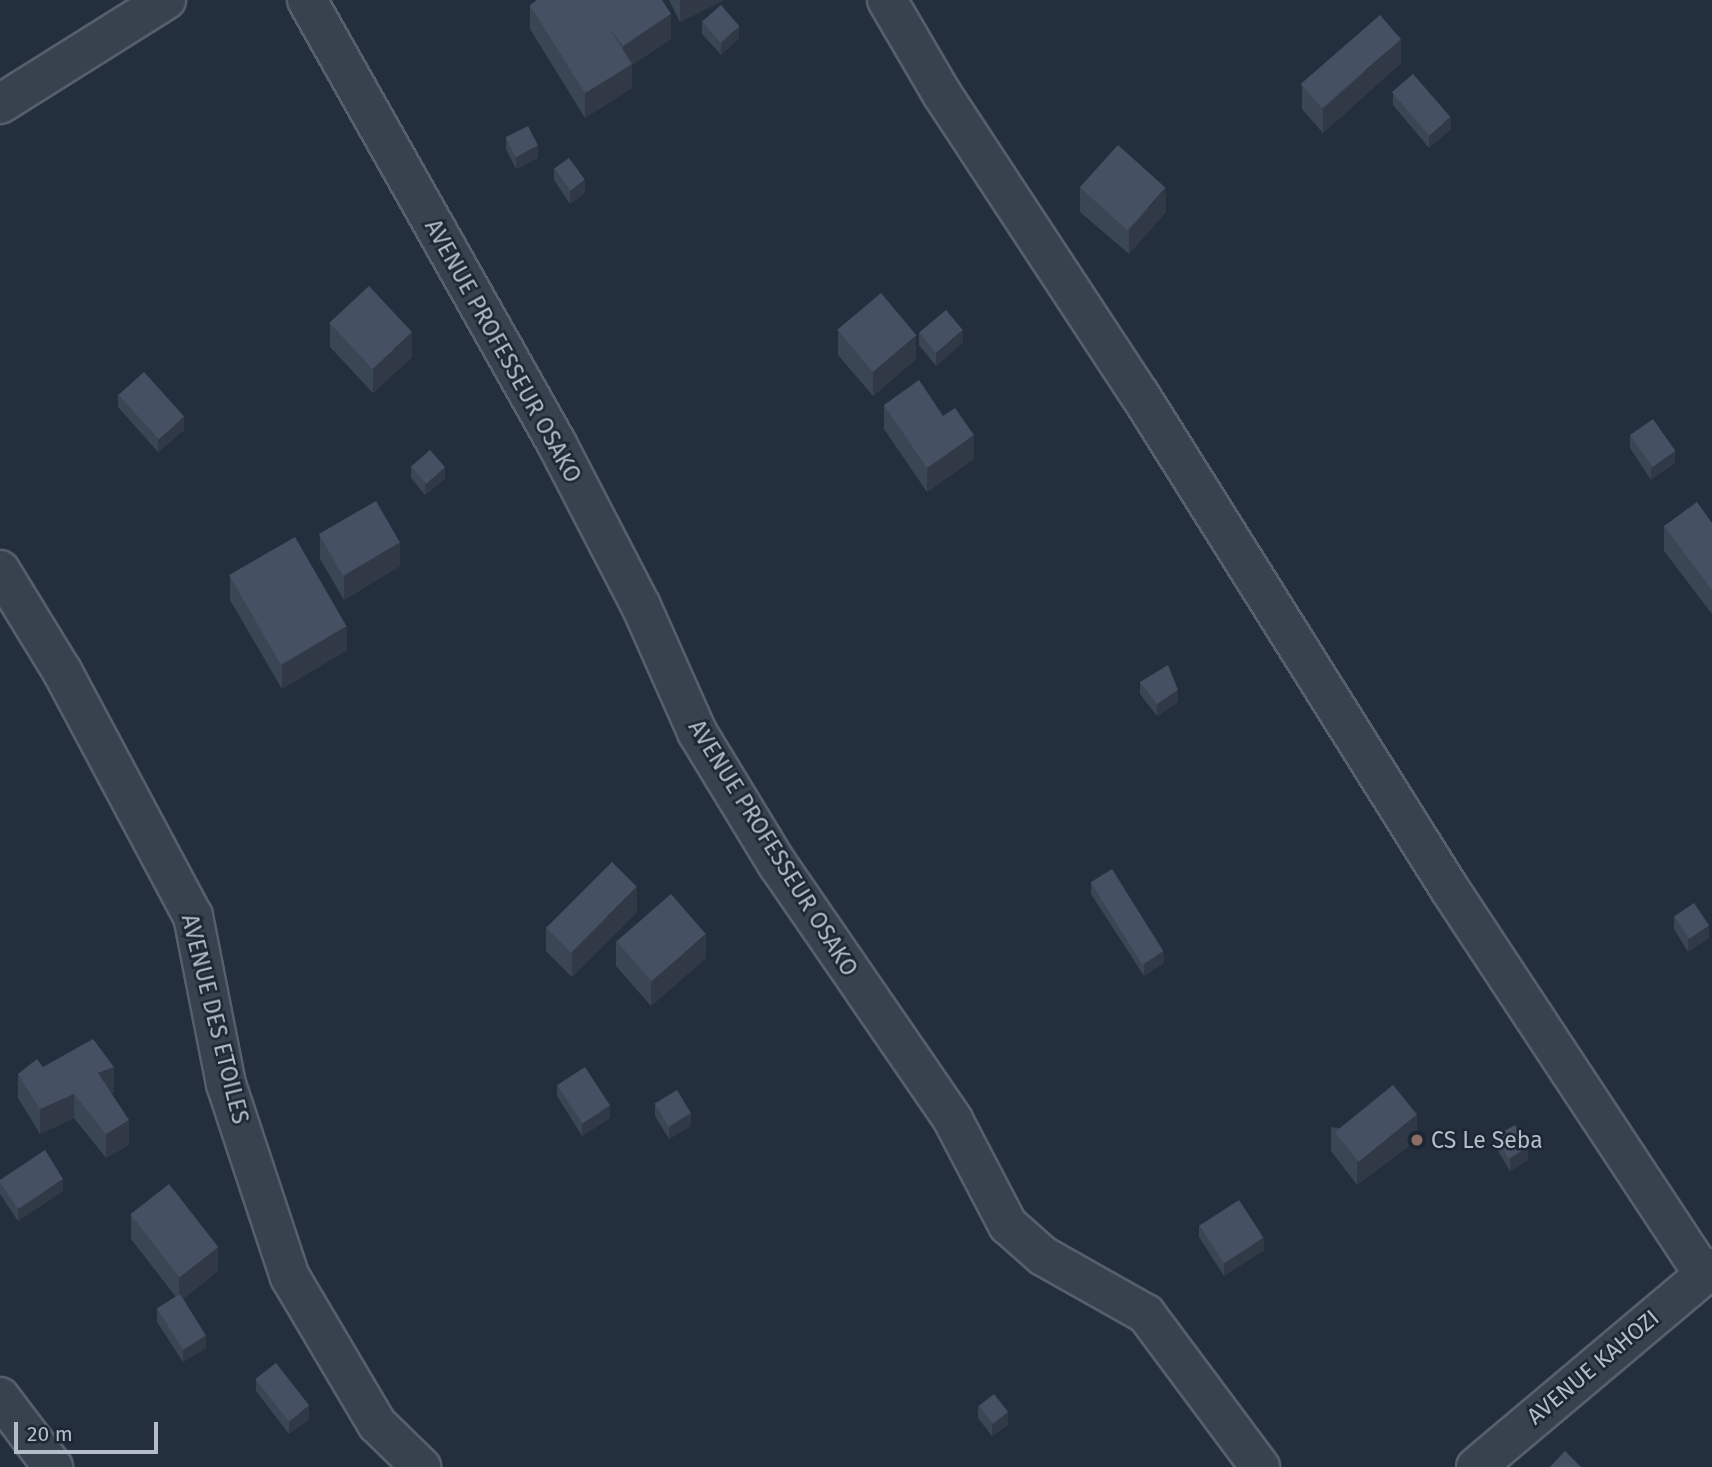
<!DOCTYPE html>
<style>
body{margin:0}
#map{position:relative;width:1712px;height:1467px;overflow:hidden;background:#242f3e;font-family:"Fira Sans",sans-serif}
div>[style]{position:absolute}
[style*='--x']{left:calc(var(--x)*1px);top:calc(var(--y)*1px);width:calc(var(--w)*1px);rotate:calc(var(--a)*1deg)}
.roads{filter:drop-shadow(2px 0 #565f6c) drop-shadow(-2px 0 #565f6c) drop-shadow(0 2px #565f6c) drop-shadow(0 -2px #565f6c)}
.street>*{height:38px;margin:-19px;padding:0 19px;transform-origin:19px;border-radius:19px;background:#38414e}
.wall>*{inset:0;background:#3b4654}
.shaded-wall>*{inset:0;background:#303945}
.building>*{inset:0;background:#455162;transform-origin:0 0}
.dots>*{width:19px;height:19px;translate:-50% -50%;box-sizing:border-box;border:4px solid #1d2633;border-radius:50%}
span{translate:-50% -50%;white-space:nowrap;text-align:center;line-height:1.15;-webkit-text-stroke:5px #1d2633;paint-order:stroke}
.street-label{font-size:23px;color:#b4bcc9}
.poi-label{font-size:23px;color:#b4bcc9}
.left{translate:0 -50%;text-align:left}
.scale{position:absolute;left:14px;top:1422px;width:144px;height:32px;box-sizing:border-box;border:4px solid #b4bcc9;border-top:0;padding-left:9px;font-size:21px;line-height:24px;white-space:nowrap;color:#b4bcc9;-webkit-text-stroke:5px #1d2633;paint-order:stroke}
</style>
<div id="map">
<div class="roads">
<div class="street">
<i style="--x:307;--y:0;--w:510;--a:60.62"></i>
<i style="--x:557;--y:444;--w:182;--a:62.6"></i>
<i style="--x:641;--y:606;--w:138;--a:66"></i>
<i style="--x:697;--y:732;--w:156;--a:58.7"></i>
<i style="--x:778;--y:865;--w:309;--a:55.5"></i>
<i style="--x:953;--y:1120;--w:119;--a:62.4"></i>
<i style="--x:1008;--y:1225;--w:47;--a:41.5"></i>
<i style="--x:1043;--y:1256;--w:118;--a:29.4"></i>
<i style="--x:1146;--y:1314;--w:191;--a:53.3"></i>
<i style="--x:887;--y:0;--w:109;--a:59.7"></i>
<i style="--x:942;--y:94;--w:360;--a:56.7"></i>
<i style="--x:1140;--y:395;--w:582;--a:57.92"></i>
<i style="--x:1449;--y:888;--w:463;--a:56.6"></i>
<i style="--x:0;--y:104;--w:196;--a:-32.1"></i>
<i style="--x:0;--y:570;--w:119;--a:58.5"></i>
<i style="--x:62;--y:671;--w:278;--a:61.9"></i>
<i style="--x:193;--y:916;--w:171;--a:78.9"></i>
<i style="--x:226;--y:1084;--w:203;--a:71.7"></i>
<i style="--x:290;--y:1277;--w:171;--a:59.4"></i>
<i style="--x:377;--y:1424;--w:62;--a:44.3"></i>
<i style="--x:0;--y:1397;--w:88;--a:52.9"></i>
<i style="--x:1476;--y:1467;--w:309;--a:-40.1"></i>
</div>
</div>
<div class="wall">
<i style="clip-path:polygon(669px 0,724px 0,680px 22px)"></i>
<i style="clip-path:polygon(530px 5px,671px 39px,632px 65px,632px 88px,585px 118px,530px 29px)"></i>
<i style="clip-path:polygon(702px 22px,739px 38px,721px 55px,702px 34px)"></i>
<i style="clip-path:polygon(1401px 63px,1323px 133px,1302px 109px,1302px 85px)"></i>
<i style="clip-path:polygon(1393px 93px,1451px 129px,1429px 148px,1393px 105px)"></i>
<i style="clip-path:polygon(506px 137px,538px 158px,516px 169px,506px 149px)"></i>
<i style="clip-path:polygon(554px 168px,585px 193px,570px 204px,554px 180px)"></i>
<i style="clip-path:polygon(1080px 187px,1166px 212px,1129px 254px,1080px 212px)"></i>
<i style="clip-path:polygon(330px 323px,412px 357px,373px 393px,330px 347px)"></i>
<i style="clip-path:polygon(838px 331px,916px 359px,873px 396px,838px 355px)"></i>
<i style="clip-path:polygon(919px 333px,963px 342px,936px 366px,919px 345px)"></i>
<i style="clip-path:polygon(118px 394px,184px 430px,158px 452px,118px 407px)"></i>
<i style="clip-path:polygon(884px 405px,943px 416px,974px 459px,927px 492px,884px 429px)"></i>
<i style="clip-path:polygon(1630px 435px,1675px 463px,1651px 480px,1630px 448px)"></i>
<i style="clip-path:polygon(411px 466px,445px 479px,425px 495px,411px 478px)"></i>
<i style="clip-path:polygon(1712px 523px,1712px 614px,1664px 551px,1664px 526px)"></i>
<i style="clip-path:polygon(320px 535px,400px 566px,344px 600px,320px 559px)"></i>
<i style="clip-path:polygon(230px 576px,347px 650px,282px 689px,230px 600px)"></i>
<i style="clip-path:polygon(1140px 682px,1178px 702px,1157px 716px,1140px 694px)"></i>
<i style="clip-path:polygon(1091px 882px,1164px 963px,1144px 976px,1091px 894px)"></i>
<i style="clip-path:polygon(637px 912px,572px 977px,546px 951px,546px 927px)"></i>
<i style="clip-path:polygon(1674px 917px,1709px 938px,1688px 952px,1674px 929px)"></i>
<i style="clip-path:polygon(616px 941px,706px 958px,651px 1006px,616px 966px)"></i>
<i style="clip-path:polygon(43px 1067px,114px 1092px,111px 1093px,129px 1145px,106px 1158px,74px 1118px,40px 1134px,18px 1098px,18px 1074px)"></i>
<i style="clip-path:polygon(557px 1084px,610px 1118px,582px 1136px,557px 1096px)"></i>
<i style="clip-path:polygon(655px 1103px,691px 1126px,669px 1139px,655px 1116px)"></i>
<i style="clip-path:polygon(1331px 1127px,1417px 1140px,1357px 1185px,1331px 1151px)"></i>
<i style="clip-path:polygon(1496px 1136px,1528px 1160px,1510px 1171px,1496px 1148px)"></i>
<i style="clip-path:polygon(0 1180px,63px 1191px,18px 1221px,0 1194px)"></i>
<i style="clip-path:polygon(131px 1215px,218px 1271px,183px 1299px,206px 1348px,183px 1362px,157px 1322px,157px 1309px,176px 1297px,131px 1239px)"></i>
<i style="clip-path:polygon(1199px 1225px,1264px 1250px,1224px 1276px,1199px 1237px)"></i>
<i style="clip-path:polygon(256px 1379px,309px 1419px,289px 1434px,256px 1391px)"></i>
<i style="clip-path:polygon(978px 1405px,1008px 1425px,992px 1436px,978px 1418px)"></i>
</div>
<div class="shaded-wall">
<i style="clip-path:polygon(680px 0,724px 0,680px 22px)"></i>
<i style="clip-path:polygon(671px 14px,671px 39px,632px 65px,632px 88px,585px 118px,585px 93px,623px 70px,623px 46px)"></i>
<i style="clip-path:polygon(739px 26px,739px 38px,721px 55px,721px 43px)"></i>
<i style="clip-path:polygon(1401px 39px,1401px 63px,1323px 133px,1323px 109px)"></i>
<i style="clip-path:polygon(1451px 117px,1451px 129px,1429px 148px,1429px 136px)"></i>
<i style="clip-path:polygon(538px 146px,538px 158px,516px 169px,516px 157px)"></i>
<i style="clip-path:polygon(585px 180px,585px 193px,570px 204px,570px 191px)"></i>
<i style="clip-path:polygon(1166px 188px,1166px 212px,1129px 254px,1129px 230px)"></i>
<i style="clip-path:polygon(963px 330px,963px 342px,936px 366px,936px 353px)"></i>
<i style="clip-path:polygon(412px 332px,412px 357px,373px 393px,373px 369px)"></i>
<i style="clip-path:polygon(916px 335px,916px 359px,873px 396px,873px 372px)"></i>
<i style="clip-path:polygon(184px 417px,184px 430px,158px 452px,158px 440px)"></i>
<i style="clip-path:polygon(974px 435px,974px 459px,927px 492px,927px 468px)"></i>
<i style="clip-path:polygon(1675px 451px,1675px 463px,1651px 480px,1651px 468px)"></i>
<i style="clip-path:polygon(445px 467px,445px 479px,425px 495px,425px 483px)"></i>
<i style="clip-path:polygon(400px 542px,400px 566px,344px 600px,344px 576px)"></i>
<i style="clip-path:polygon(347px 626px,347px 650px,282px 689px,282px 665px)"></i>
<i style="clip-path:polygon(1178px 690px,1178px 702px,1157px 716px,1157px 704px)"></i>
<i style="clip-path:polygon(637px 887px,637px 912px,572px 977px,572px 952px)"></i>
<i style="clip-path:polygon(1709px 925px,1709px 938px,1688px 952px,1688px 939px)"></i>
<i style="clip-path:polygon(706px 934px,706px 958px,651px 1006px,651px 981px)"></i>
<i style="clip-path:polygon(1164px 951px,1164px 963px,1144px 976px,1144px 964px)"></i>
<i style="clip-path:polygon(114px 1067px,114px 1092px,98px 1097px,98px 1073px)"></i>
<i style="clip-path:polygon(74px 1094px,74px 1118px,40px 1134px,40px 1109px)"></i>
<i style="clip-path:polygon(610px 1106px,610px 1118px,582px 1136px,582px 1123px)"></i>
<i style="clip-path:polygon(691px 1113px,691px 1126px,669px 1139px,669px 1127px)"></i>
<i style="clip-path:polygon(1417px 1115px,1417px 1140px,1357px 1185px,1357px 1161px)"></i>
<i style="clip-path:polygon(129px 1120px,129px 1145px,106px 1158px,106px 1134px)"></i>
<i style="clip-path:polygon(1528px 1148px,1528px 1160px,1510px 1171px,1510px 1158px)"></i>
<i style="clip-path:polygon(63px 1179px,63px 1191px,18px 1221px,18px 1209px)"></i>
<i style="clip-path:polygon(1264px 1238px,1264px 1250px,1224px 1276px,1224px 1263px)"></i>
<i style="clip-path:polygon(218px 1247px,218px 1271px,179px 1302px,179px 1277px)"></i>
<i style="clip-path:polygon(206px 1335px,206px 1348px,183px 1362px,183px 1350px)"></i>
<i style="clip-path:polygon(309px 1406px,309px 1419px,289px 1434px,289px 1422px)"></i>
<i style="clip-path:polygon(1008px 1412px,1008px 1425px,992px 1436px,992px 1424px)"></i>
</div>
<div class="building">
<i style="clip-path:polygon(537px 0,662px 0,671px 14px,623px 46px,607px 25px,632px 64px,585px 93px,530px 5px)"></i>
<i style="left:721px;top:5px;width:28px;height:25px;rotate:49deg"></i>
<i style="left:1380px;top:15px;width:32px;height:105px;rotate:49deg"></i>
<i style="left:1413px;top:74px;width:57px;height:28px;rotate:49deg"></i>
<i style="left:528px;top:126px;width:22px;height:25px;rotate:63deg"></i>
<i style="left:1118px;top:145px;width:64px;height:57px;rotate:42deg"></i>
<i style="left:569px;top:158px;width:27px;height:18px;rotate:54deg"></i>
<i style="left:369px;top:286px;width:63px;height:54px;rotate:47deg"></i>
<i style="left:881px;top:293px;width:55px;height:57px;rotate:50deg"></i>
<i style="left:946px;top:310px;width:26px;height:35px;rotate:50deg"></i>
<i style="left:144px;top:372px;width:60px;height:34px;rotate:48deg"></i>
<i style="clip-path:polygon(919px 380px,943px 416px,955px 408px,974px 435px,927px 468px,884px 405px)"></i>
<i style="left:1653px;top:419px;width:39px;height:28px;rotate:55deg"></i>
<i style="left:430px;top:450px;width:23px;height:25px;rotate:49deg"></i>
<i style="left:376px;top:501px;width:48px;height:66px;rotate:60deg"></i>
<i style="clip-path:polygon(1697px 502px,1712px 523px,1712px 590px,1664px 526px)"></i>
<i style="left:295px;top:537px;width:103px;height:76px;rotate:60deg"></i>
<i style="clip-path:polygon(1168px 665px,1178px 690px,1157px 704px,1140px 682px)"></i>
<i style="left:612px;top:862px;width:35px;height:93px;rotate:45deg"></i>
<i style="left:1112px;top:869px;width:97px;height:25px;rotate:58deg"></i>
<i style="left:671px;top:894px;width:53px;height:72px;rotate:49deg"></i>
<i style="left:1694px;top:903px;width:27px;height:24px;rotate:56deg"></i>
<i style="clip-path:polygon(93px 1039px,114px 1067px,98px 1073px,129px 1120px,106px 1134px,74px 1094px,40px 1109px,18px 1074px,37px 1059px,43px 1067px)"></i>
<i style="left:585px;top:1067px;width:46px;height:33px;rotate:57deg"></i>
<i style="left:1393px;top:1085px;width:38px;height:75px;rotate:51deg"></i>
<i style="left:677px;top:1090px;width:27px;height:26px;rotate:59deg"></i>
<i style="left:1515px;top:1125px;width:26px;height:22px;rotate:61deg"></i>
<i style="clip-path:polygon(45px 1150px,63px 1179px,18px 1209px,0 1182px,0 1180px)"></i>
<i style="left:169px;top:1184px;width:80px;height:49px;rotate:52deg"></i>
<i style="left:1239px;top:1200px;width:45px;height:47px;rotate:57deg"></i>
<i style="left:180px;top:1294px;width:49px;height:27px;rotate:58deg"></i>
<i style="left:276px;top:1363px;width:54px;height:26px;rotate:52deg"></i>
<i style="left:994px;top:1394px;width:23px;height:19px;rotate:52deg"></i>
<i style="clip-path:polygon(1565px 1451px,1581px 1467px,1550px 1467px)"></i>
</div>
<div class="dots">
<i style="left:1417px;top:1140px;background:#8d6e63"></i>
</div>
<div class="street-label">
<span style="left:503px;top:351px;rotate:61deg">AVENUE PROFESSEUR OSAKO</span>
<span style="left:773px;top:848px;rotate:58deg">AVENUE PROFESSEUR OSAKO</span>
<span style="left:215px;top:1019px;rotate:76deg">AVENUE DES ETOILES</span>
<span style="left:1593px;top:1367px;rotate:-40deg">AVENUE KAHOZI</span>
</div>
<div class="poi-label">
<span class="left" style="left:1431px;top:1140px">CS Le Seba</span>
</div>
<div class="scale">20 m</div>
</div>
